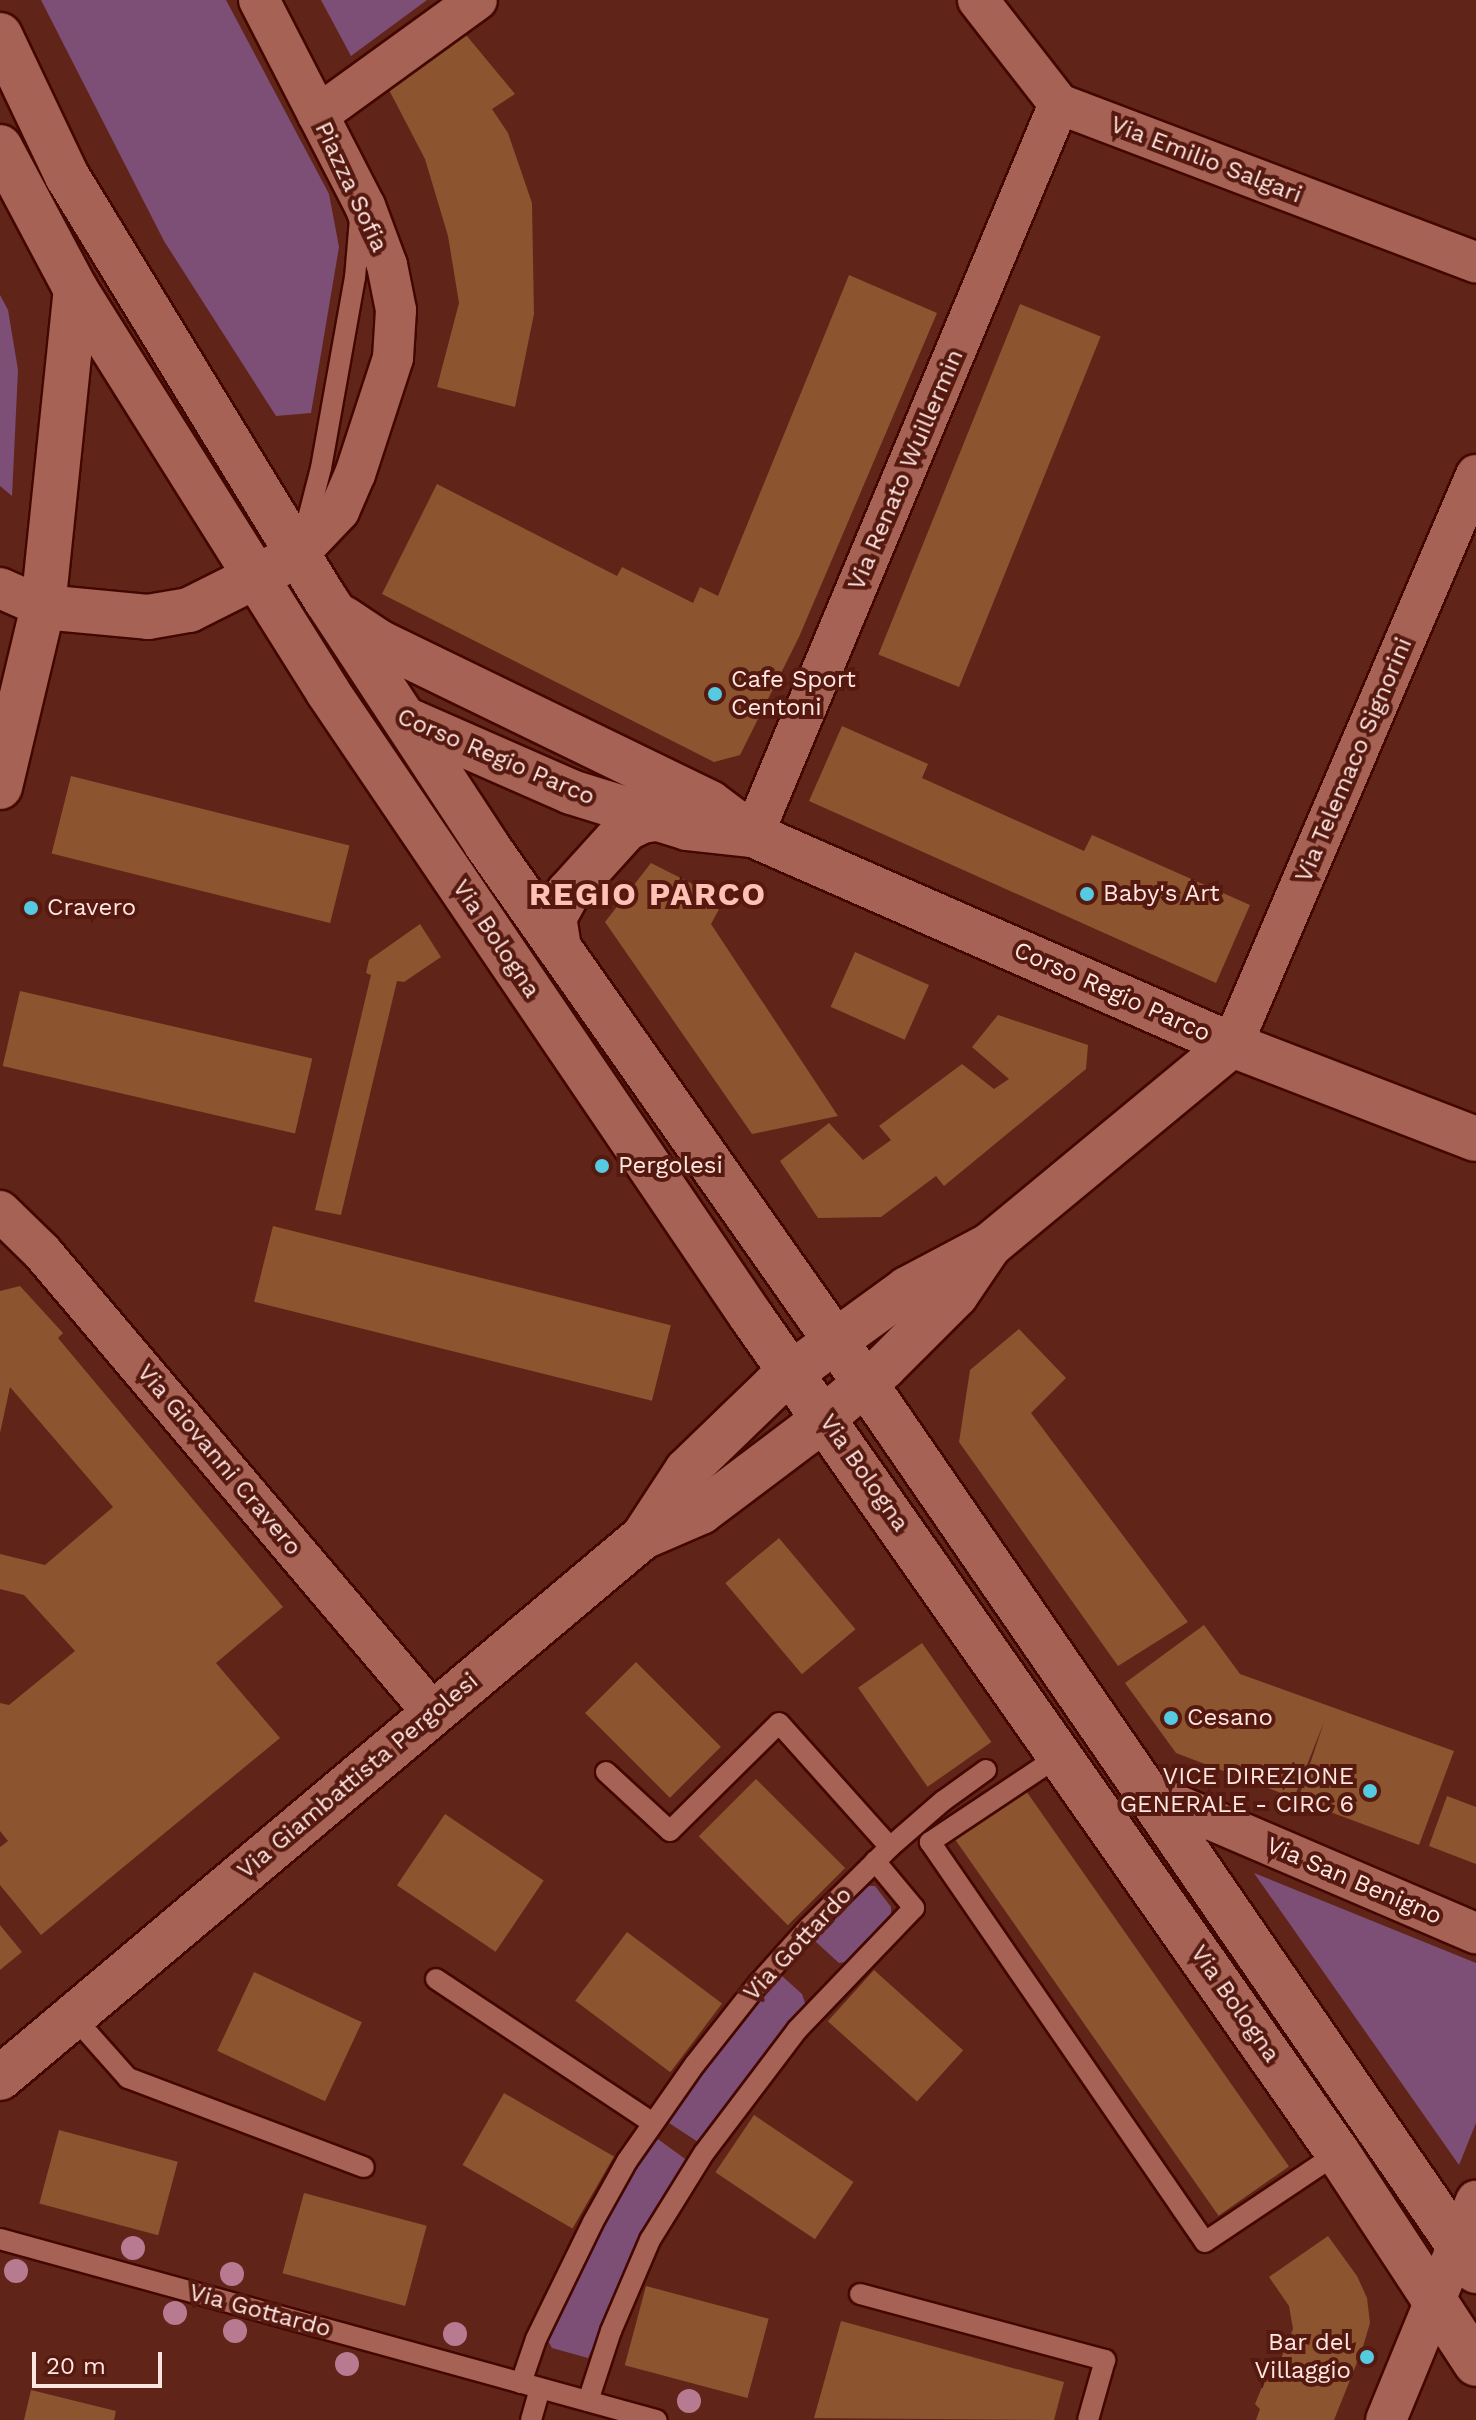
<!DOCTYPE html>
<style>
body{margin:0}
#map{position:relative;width:1476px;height:2420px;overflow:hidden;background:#612419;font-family:"Work Sans",sans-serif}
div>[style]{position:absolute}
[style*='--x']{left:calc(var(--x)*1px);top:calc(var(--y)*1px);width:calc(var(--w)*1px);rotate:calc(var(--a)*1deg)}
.green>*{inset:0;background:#7e4f76}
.building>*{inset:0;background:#8c542f;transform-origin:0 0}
.roads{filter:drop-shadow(2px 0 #430701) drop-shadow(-2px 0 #430701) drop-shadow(0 2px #430701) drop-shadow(0 -2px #430701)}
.lane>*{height:20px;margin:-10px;padding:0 10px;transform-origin:10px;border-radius:10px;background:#a66254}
.street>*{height:40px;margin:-20px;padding:0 20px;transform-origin:20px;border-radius:20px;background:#a66254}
.secondary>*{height:44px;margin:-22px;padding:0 22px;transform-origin:22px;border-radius:22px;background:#a66254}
.trees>*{width:24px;height:24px;margin:-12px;border-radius:50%;background:#b77a91}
.dots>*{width:22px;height:22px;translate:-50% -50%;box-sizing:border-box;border:4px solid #55190f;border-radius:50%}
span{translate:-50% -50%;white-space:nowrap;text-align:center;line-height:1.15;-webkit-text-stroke:8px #55190f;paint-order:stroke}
.street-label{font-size:24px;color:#fee6e1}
.poi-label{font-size:24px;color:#fee6e1}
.left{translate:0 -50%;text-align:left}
.right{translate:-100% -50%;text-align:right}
.district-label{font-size:32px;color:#fec1b4;font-weight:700;letter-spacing:2px}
.scale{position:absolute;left:32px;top:2352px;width:130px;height:36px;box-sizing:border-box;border:4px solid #fee6e1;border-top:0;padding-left:10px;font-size:24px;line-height:28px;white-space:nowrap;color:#fee6e1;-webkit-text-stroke:6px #55190f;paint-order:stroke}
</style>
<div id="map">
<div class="green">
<i style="clip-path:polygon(41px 0,226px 0,329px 194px,339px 247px,311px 413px,276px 416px,164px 241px)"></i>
<i style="clip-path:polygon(321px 0,427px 0,351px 56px)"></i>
<i style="clip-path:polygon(0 295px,8px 310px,18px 370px,12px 496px,0 486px)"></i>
<i style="clip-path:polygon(1254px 1873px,1476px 1963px,1476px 2123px,1459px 2165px)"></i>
<i style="clip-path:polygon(864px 1886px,875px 1886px,891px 1907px,891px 1917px,846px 1962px,839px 1963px,816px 1942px,815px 1934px)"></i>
<i style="clip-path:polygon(782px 1976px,802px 1994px,806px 2006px,698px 2142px,666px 2121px,774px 1979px)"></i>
<i style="clip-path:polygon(655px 2137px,688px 2161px,645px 2231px,588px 2358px,552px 2348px,547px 2339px,560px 2305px,618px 2197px)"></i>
</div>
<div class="building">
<i style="clip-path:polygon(462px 30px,515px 94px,492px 109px,508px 133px,532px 203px,534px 314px,515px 407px,437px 387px,459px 303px,448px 236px,425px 159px,388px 88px)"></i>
<i style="clip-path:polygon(849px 275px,937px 313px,799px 637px,740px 755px,714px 762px,382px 594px,437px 484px,617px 576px,622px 567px,693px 603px,700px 587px,718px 596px)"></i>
<i style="left:1020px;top:304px;width:87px;height:378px;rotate:22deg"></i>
<i style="clip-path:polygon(842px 726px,928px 764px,922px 778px,1084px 851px,1092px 835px,1250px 905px,1216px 983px,809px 801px)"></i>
<i style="left:71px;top:776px;width:287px;height:80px;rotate:14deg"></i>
<i style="clip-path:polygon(651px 863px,724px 900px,711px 924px,838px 1116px,752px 1134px,605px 922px)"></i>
<i style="clip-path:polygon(420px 924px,441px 957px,404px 982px,397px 981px,341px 1215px,315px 1210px,371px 975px,366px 973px,369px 960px)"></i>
<i style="left:855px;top:952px;width:81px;height:60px;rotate:24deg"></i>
<i style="left:20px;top:991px;width:300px;height:77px;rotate:13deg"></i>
<i style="clip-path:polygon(998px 1015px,1088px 1045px,1086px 1069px,944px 1186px,936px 1176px,881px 1217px,818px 1218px,780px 1161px,829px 1123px,863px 1160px,891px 1140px,879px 1126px,962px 1064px,994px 1089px,1009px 1079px,972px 1047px)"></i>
<i style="left:273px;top:1226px;width:410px;height:78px;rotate:14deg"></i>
<i style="clip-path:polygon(20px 1286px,63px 1333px,58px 1338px,283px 1607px,216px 1663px,280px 1738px,41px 1935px,0 1885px,0 1847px,8px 1841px,0 1831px,0 1703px,9px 1705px,75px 1651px,24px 1595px,0 1589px,0 1554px,45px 1565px,113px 1507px,10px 1387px,0 1433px,0 1291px)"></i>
<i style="clip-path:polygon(1019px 1329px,1066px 1378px,1031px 1413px,1188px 1622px,1118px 1666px,959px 1442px,970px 1370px)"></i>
<i style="left:779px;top:1538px;width:119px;height:70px;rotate:50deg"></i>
<i style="clip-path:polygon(1204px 1625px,1240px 1674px,1454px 1751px,1419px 1845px,1298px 1800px,1324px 1722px,1294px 1798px,1176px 1753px,1125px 1683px)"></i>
<i style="left:922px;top:1643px;width:121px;height:78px;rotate:55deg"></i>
<i style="left:636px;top:1662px;width:120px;height:72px;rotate:45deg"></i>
<i style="left:756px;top:1779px;width:126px;height:81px;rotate:45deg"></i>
<i style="left:1024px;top:1788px;width:462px;height:86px;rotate:55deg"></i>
<i style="clip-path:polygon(1447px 1796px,1476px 1807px,1476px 1864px,1429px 1846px)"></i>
<i style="left:445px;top:1814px;width:119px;height:86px;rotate:34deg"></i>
<i style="clip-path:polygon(0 1925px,22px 1952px,0 1970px)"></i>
<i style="left:627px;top:1932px;width:119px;height:86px;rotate:37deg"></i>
<i style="left:874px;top:1970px;width:120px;height:69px;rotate:42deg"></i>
<i style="left:254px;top:1972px;width:119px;height:87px;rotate:25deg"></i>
<i style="left:504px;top:2093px;width:127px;height:83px;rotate:30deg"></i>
<i style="left:754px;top:2115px;width:120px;height:69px;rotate:34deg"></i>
<i style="left:59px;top:2130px;width:123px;height:76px;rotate:15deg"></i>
<i style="left:304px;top:2193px;width:127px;height:83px;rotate:15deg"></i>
<i style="clip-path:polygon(1328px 2236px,1357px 2276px,1367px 2298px,1370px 2323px,1362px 2350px,1334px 2420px,1256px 2420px,1260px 2409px,1255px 2404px,1265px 2380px,1272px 2381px,1293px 2329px,1289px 2306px,1269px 2277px)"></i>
<i style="left:646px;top:2286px;width:127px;height:82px;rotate:15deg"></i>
<i style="clip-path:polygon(841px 2321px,1064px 2382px,1054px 2420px,814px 2418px)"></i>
<i style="clip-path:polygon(31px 2390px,116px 2411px,114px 2420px,24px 2420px)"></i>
</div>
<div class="roads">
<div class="lane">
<i style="--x:303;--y:538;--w:72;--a:-75.6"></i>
<i style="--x:321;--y:468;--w:193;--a:-79.9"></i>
<i style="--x:355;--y:278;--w:59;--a:-85.2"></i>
<i style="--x:1062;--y:1754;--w:159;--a:146.3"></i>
<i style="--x:930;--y:1842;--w:485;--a:55.5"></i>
<i style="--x:1205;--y:2242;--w:160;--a:-33.8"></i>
<i style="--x:606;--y:1772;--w:87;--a:42.7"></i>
<i style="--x:670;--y:1831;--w:153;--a:-44.7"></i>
<i style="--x:779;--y:1723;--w:166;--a:48.2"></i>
<i style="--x:436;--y:1979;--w:260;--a:33.6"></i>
<i style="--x:73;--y:2016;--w:83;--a:48.4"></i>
<i style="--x:128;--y:2078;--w:252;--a:20.7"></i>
<i style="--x:0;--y:2239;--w:681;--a:15.42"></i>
<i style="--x:860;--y:2294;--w:254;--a:15.1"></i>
<i style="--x:1105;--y:2360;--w:62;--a:105.8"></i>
<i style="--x:521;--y:2383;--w:46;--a:-71.2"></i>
<i style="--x:536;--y:2339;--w:130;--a:-64"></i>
<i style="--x:593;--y:2222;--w:70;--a:-60.9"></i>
<i style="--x:627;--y:2161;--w:118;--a:-55"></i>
<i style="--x:695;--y:2064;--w:102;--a:-51.8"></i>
<i style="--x:758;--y:1984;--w:76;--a:-48.2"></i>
<i style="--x:809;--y:1927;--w:114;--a:-44.6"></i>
<i style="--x:890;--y:1847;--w:70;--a:-41"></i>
<i style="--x:943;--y:1801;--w:53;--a:-35.8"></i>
<i style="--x:588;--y:2401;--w:74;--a:-71.8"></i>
<i style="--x:611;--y:2331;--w:99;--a:-66.8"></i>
<i style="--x:650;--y:2240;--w:102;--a:-58.2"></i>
<i style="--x:704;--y:2153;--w:154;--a:-52.9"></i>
<i style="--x:797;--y:2030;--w:169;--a:-46.2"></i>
<i style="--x:914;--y:1908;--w:61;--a:-129.7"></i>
<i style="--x:531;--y:2420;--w:33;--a:-74"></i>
</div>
<div class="street">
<i style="--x:259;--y:0;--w:232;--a:62.8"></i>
<i style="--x:365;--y:206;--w:63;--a:69.6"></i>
<i style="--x:387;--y:265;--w:46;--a:78.7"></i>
<i style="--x:396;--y:310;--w:48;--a:93.6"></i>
<i style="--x:393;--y:358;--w:122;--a:108.1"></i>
<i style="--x:355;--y:474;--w:40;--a:113.4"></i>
<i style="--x:339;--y:511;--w:58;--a:133.6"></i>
<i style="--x:978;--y:0;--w:132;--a:52.1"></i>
<i style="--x:1059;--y:104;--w:446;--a:20.8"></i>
<i style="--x:318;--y:115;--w:196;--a:-35.9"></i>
<i style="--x:0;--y:588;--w:47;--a:23.8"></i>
<i style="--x:753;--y:835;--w:792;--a:-67.29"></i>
<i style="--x:1232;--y:1045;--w:620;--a:-66.83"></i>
<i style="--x:0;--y:1211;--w:59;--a:44.3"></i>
<i style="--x:42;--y:1252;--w:604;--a:49.7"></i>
<i style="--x:1144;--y:1791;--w:361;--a:23.2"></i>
<i style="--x:1386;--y:2420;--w:237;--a:-67.7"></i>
</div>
<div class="secondary">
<i style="--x:0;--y:35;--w:156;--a:64.6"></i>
<i style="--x:67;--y:176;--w:497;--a:58.6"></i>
<i style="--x:326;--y:600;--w:292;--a:56.7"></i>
<i style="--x:486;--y:844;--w:659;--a:54.89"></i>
<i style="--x:865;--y:1383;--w:1078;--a:55.47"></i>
<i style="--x:0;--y:147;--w:162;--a:62"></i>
<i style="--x:76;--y:290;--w:474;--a:57.9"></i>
<i style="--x:328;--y:692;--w:754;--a:55.87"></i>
<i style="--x:751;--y:1316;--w:1022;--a:54.96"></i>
<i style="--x:1338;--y:2153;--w:252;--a:56.8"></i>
<i style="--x:43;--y:607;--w:105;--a:5.4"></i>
<i style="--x:148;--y:617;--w:42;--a:-9.7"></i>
<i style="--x:189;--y:610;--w:103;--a:-26.6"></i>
<i style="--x:343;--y:618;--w:43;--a:33.7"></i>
<i style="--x:379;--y:642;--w:368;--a:25.9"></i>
<i style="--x:710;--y:803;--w:54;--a:36.7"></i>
<i style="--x:753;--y:835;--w:523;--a:23.67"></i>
<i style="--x:1232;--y:1045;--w:261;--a:21.1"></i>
<i style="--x:405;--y:719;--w:181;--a:23.7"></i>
<i style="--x:571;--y:792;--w:121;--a:17.2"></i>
<i style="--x:687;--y:828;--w:64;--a:6.2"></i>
<i style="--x:0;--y:787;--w:185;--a:-76.6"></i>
<i style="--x:43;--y:607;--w:319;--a:-84.1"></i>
<i style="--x:559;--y:948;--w:30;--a:-99"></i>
<i style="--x:554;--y:918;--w:29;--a:-61"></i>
<i style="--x:568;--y:893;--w:86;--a:-47.8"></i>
<i style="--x:626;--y:829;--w:18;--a:-27"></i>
<i style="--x:642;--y:821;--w:14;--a:-8"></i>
<i style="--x:643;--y:1537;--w:63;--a:-23.3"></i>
<i style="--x:701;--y:1512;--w:131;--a:-37"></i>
<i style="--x:806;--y:1433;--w:102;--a:-40.2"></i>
<i style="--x:884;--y:1367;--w:102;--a:-45"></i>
<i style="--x:956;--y:1295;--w:59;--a:-56"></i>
<i style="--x:0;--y:2078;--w:840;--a:-40.08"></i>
<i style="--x:643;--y:1537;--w:80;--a:-56.7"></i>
<i style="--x:687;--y:1470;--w:122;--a:-44"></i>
<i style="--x:775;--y:1385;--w:163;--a:-36"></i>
<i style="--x:907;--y:1289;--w:94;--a:-27.9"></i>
<i style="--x:990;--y:1245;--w:314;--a:-39.6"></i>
</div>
</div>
<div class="trees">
<i style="left:133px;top:2248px"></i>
<i style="left:16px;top:2271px"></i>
<i style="left:232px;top:2274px"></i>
<i style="left:175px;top:2313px"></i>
<i style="left:235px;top:2331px"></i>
<i style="left:455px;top:2334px"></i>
<i style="left:347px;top:2364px"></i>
<i style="left:689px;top:2401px"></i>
</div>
<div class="dots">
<i style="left:715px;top:694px;background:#55cae0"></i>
<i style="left:1087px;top:894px;background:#55cae0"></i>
<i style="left:31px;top:908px;background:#55cae0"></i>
<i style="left:602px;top:1166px;background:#55cae0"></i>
<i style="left:1171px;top:1718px;background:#55cae0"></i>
<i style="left:1370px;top:1791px;background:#55cae0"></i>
<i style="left:1367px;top:2357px;background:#55cae0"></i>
</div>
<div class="street-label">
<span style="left:1206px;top:160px;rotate:21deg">Via Emilio Salgari</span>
<span style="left:351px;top:187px;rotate:65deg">Piazza Sofia</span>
<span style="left:906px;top:470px;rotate:-67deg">Via Renato Wuillermin</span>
<span style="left:496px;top:757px;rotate:23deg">Corso Regio Parco</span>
<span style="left:1354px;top:760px;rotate:-67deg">Via Telemaco Signorini</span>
<span style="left:496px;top:939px;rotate:56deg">Via Bologna</span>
<span style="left:1112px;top:992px;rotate:24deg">Corso Regio Parco</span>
<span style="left:219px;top:1460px;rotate:50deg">Via Giovanni Cravero</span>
<span style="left:864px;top:1473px;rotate:55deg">Via Bologna</span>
<span style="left:358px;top:1776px;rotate:-40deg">Via Giambattista Pergolesi</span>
<span style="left:1354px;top:1881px;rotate:23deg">Via San Benigno</span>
<span style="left:798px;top:1944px;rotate:-47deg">Via Gottardo</span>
<span style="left:1235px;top:2004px;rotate:55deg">Via Bologna</span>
<span style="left:260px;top:2311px;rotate:15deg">Via Gottardo</span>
</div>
<div class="poi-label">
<span class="left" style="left:731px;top:694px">Cafe Sport<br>Centoni</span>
<span class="left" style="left:1103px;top:894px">Baby's Art</span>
<span class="left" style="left:47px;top:908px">Cravero</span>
<span class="left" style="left:618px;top:1166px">Pergolesi</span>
<span class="left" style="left:1187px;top:1718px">Cesano</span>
<span class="right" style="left:1354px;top:1791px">VICE DIREZIONE<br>GENERALE - CIRC 6</span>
<span class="right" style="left:1351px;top:2357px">Bar del<br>Villaggio</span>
</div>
<div class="district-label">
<span style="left:648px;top:894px">REGIO PARCO</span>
</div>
<div class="scale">20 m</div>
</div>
